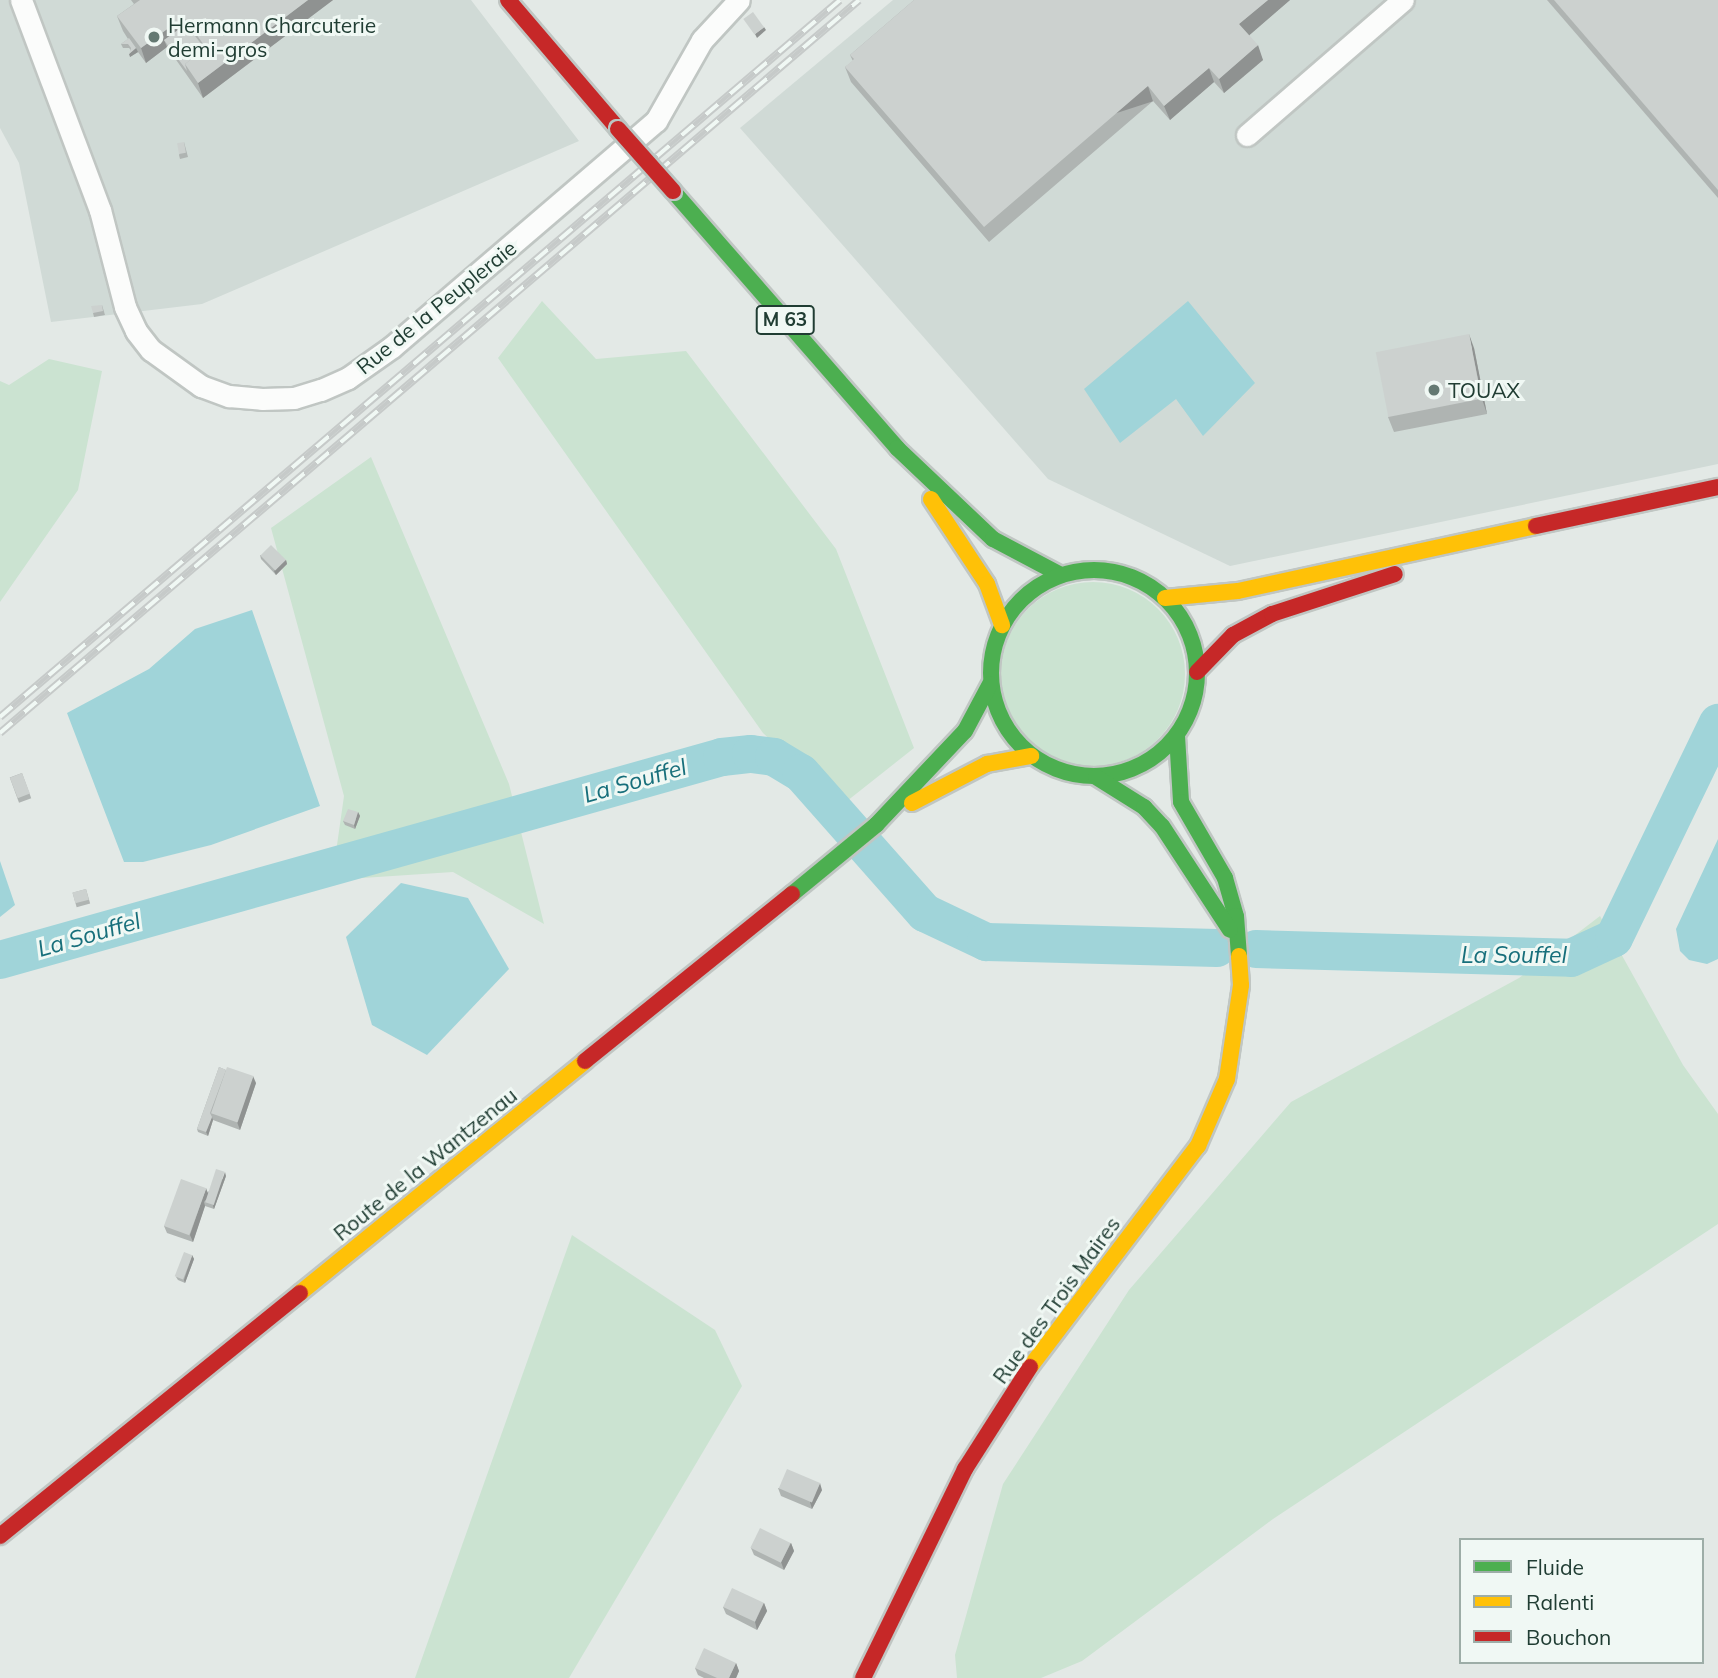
<!DOCTYPE html>
<style>
body{margin:0}
#map{position:relative;width:1718px;height:1678px;overflow:hidden;background:#e3e9e6;font-family:Mulish,sans-serif}
div>[style]{position:absolute}
[style*='--x']{left:calc(var(--x)*1px);top:calc(var(--y)*1px);width:calc(var(--w)*1px);rotate:calc(var(--a)*1deg)}
.built>*{inset:0;background:#d0dad6}
.green>*{inset:0;background:#cbe3d1}
.round{border-radius:50%}
.water>*{inset:0;background:#a0d4d9}
.river>*{height:38px;margin:-19px;padding:0 19px;transform-origin:19px;border-radius:19px;background:#a0d4d9}
.roads{filter:drop-shadow(2px 0 #c0c6c3) drop-shadow(-2px 0 #c0c6c3) drop-shadow(0 2px #c0c6c3) drop-shadow(0 -2px #c0c6c3)}
.street>*{height:21px;margin:-10.5px;padding:0 10.5px;transform-origin:10.5px;border-radius:10.5px;background:#fbfcfb}
.fast>*{height:16px;margin:-8px;padding:0 8px;transform-origin:8px;border-radius:8px;background:#4caf50}
.fast>.ring{margin:-8px;padding:0;box-sizing:content-box;background:none;border:16px solid #4caf50;border-radius:50%}
.slow>*{height:16px;margin:-8px;padding:0 8px;transform-origin:8px;border-radius:8px;background:#ffc107}
.jam>*{height:16px;margin:-8px;padding:0 8px;transform-origin:8px;border-radius:8px;background:#c62828}
.rail>*{height:8px;margin-top:-4px;transform-origin:0;background:repeating-linear-gradient(90deg,#f0f8f4 0 16px,#c6cac9 0 32px);box-sizing:border-box;border-block:2px solid #c6cac9}
.bridges{filter:drop-shadow(2px 0 #bbc5c2) drop-shadow(-2px 0 #bbc5c2) drop-shadow(0 2px #bbc5c2) drop-shadow(0 -2px #bbc5c2)}
.jam-bridge>*{height:16px;margin:-8px;padding:0 8px;transform-origin:8px;border-radius:8px;background:#c62828}
.wall>*{inset:0;background:#afb4b2;transform-origin:0 0}
.shaded-wall>*{inset:0;background:#8f9291;transform-origin:0 0}
.building>*{inset:0;background:#ccd1cf;transform-origin:0 0}
.dots>*{width:19px;height:19px;translate:-50% -50%;box-sizing:border-box;border:4px solid #f0f8f4;border-radius:50%}
span{translate:-50% -50%;white-space:nowrap;text-align:center;line-height:1.15;-webkit-text-stroke:6px #f0f8f4;paint-order:stroke}
.shield-label span{padding:2px 5px;background:#f0f8f4;border:2px solid;border-radius:5px;-webkit-text-stroke-width:0}
.shield-label{font-size:19px;color:#203d33;font-weight:700}
.poi-label{font-size:21px;color:#203d33}
.left{translate:0 -50%;text-align:left}
.street-label{font-size:21px;color:#203d33}
.water-label{font-size:23px;color:#176f7b;font-style:italic}
.legend{position:absolute;left:1459px;top:1538px;width:245px;height:126px;box-sizing:border-box;background:#f0f8f4;border:2px solid #9dada7;margin:0;padding:9px 12px;list-style:none;font-size:21px;color:#203d33}
.legend li{display:flex;align-items:center;gap:14px;height:35px}
.legend b{width:35px;border:2px solid #9dada7}
</style>
<div id="map">
<div class="built">
<i style="clip-path:polygon(0 0,471px 0,579px 141px,202px 304px,51px 322px,19px 163px,0 128px)"></i>
<i style="clip-path:polygon(893px 0,1718px 0,1718px 464px,1230px 566px,1048px 479px,740px 128px)"></i>
</div>
<div class="green">
<i style="clip-path:polygon(542px 301px,596px 359px,686px 351px,836px 549px,914px 748px,842px 805px,763px 733px,498px 358px)"></i>
<i style="clip-path:polygon(49px 359px,102px 371px,78px 490px,0 602px,0 381px,9px 385px)"></i>
<i style="clip-path:polygon(371px 457px,509px 784px,544px 924px,453px 872px,332px 880px,344px 796px,271px 528px)"></i>
<i class="round" style="left:1001px;top:582px;width:184px;height:184px"></i>
<i style="clip-path:polygon(1600px 916px,1683px 1065px,1718px 1114px,1718px 1224px,1273px 1519px,1082px 1661px,1041px 1678px,957px 1678px,955px 1655px,1003px 1484px,1129px 1290px,1291px 1102px,1519px 978px)"></i>
<i style="clip-path:polygon(572px 1235px,715px 1330px,742px 1386px,569px 1678px,415px 1678px)"></i>
</div>
<div class="water">
<i style="clip-path:polygon(1188px 301px,1255px 383px,1203px 436px,1176px 399px,1120px 443px,1084px 389px)"></i>
<i style="clip-path:polygon(252px 610px,320px 806px,211px 845px,143px 862px,124px 862px,67px 713px,149px 669px,195px 629px)"></i>
<i style="clip-path:polygon(1718px 839px,1718px 959px,1707px 964px,1689px 960px,1680px 951px,1676px 929px)"></i>
<i style="clip-path:polygon(0 861px,15px 905px,0 917px)"></i>
<i style="clip-path:polygon(401px 883px,468px 898px,509px 969px,427px 1055px,372px 1025px,346px 937px)"></i>
</div>
<div class="river">
<i style="--x:1256;--y:949;--w:315;--a:1.6"></i>
<i style="--x:1571;--y:958;--w:47;--a:-24.9"></i>
<i style="--x:1614;--y:938;--w:239;--a:-64.2"></i>
<i style="--x:0;--y:960;--w:750;--a:-15.7"></i>
<i style="--x:722;--y:757;--w:29;--a:-6"></i>
<i style="--x:751;--y:754;--w:23;--a:7"></i>
<i style="--x:774;--y:757;--w:31;--a:31"></i>
<i style="--x:801;--y:773;--w:187;--a:48.5"></i>
<i style="--x:925;--y:913;--w:68;--a:25.4"></i>
<i style="--x:986;--y:942;--w:231;--a:1.5"></i>
</div>
<div class="roads">
<div class="street">
<i style="--x:21;--y:0;--w:224;--a:69.4"></i>
<i style="--x:100;--y:210;--w:100;--a:75.5"></i>
<i style="--x:125;--y:307;--w:26;--a:65"></i>
<i style="--x:136;--y:331;--w:24;--a:52"></i>
<i style="--x:151;--y:350;--w:62;--a:35.8"></i>
<i style="--x:201;--y:386;--w:30;--a:20"></i>
<i style="--x:229;--y:396;--w:33;--a:5"></i>
<i style="--x:262;--y:399;--w:32;--a:-2"></i>
<i style="--x:294;--y:398;--w:28;--a:-17"></i>
<i style="--x:321;--y:390;--w:30;--a:-24"></i>
<i style="--x:348;--y:378;--w:54;--a:-35.2"></i>
<i style="--x:392;--y:347;--w:348;--a:-40.6"></i>
<i style="--x:656;--y:121;--w:93;--a:-60.4"></i>
<i style="--x:702;--y:40;--w:54;--a:-47.2"></i>
<i style="--x:1247;--y:135;--w:206;--a:-40.9"></i>
</div>
<div class="fast">
<i style="--x:673;--y:191;--w:341;--a:48.9"></i>
<i style="--x:897;--y:448;--w:132;--a:43.5"></i>
<i style="--x:993;--y:539;--w:77;--a:27.9"></i>
<i class="ring" style="left:991px;top:570px;width:190px;height:190px"></i>
<i style="--x:1177;--y:736;--w:66;--a:86.5"></i>
<i style="--x:1181;--y:802;--w:88;--a:59.9"></i>
<i style="--x:1225;--y:878;--w:40;--a:74"></i>
<i style="--x:1236;--y:916;--w:40;--a:85.7"></i>
<i style="--x:1096;--y:777;--w:57;--a:32"></i>
<i style="--x:1144;--y:807;--w:26;--a:47"></i>
<i style="--x:1162;--y:826;--w:124;--a:56.8"></i>
<i style="--x:792;--y:894;--w:109;--a:-39.4"></i>
<i style="--x:876;--y:825;--w:129;--a:-46.6"></i>
<i style="--x:965;--y:731;--w:53;--a:-62"></i>
</div>
<div class="slow">
<i style="--x:931;--y:499;--w:102;--a:56.6"></i>
<i style="--x:987;--y:584;--w:44;--a:69.9"></i>
<i style="--x:1165;--y:598;--w:73;--a:-5.5"></i>
<i style="--x:1238;--y:591;--w:305;--a:-12.3"></i>
<i style="--x:912;--y:803;--w:85;--a:-27.5"></i>
<i style="--x:987;--y:764;--w:45;--a:-10.3"></i>
<i style="--x:300;--y:1293;--w:367;--a:-39.1"></i>
<i style="--x:1030;--y:1367;--w:278;--a:-52.8"></i>
<i style="--x:1198;--y:1146;--w:73;--a:-66.6"></i>
<i style="--x:1227;--y:1079;--w:95;--a:-81.5"></i>
<i style="--x:1241;--y:985;--w:29;--a:-94"></i>
</div>
<div class="jam">
<i style="--x:508;--y:0;--w:170;--a:49.5"></i>
<i style="--x:1536;--y:526;--w:186;--a:-12.1"></i>
<i style="--x:1197;--y:672;--w:52;--a:-45.8"></i>
<i style="--x:1233;--y:635;--w:44;--a:-28.3"></i>
<i style="--x:1272;--y:614;--w:129;--a:-18"></i>
<i style="--x:585;--y:1061;--w:266;--a:-38.9"></i>
<i style="--x:0;--y:1536;--w:386;--a:-39"></i>
<i style="--x:863;--y:1678;--w:233;--a:-64"></i>
<i style="--x:965;--y:1469;--w:121;--a:-57.5"></i>
</div>
</div>
<div class="rail">
<i style="--x:0;--y:717;--w:1104;--a:-40.48"></i>
<i style="--x:0;--y:733;--w:1129;--a:-40.47"></i>
</div>
<div class="bridges">
<div class="jam-bridge">
<i style="--x:618;--y:129;--w:83;--a:48.4"></i>
</div>
</div>
<div class="wall">
<i style="clip-path:polygon(131px 0,333px 0,203px 98px,167px 47px,146px 63px,138px 52px,130px 57px,130px 49px,129px 48px,123px 48px,121px 44px,128px 39px,123px 31px,117px 16px,134px 4px)"></i>
<i style="clip-path:polygon(914px 0,1290px 0,1249px 35px,1263px 60px,1224px 93px,1214px 82px,1170px 120px,1153px 101px,989px 242px,851px 82px,845px 67px,853px 61px,850px 55px)"></i>
<i style="clip-path:polygon(1547px 0,1718px 0,1718px 198px)"></i>
<i style="clip-path:polygon(184px 142px,188px 157px,180px 159px,179px 155px)"></i>
<i style="clip-path:polygon(102px 305px,105px 315px,94px 317px,93px 313px)"></i>
<i style="clip-path:polygon(1474px 348px,1487px 414px,1394px 432px,1388px 417px)"></i>
<i style="clip-path:polygon(260px 555px,286px 560px,287px 564px,276px 575px,261px 559px)"></i>
<i style="left:22px;top:773px;width:27px;height:13px;rotate:70deg"></i>
<i style="clip-path:polygon(358px 812px,360px 816px,355px 829px,345px 825px,343px 821px)"></i>
<i style="left:86px;top:889px;width:15px;height:14px;rotate:74deg"></i>
<i style="clip-path:polygon(219px 1067px,256px 1083px,240px 1130px,213px 1120px,208px 1136px,198px 1132px,197px 1129px)"></i>
<i style="clip-path:polygon(226px 1176px,214px 1209px,205px 1206px,193px 1242px,167px 1233px,164px 1226px,208px 1192px)"></i>
<i style="clip-path:polygon(192px 1255px,194px 1259px,185px 1283px,178px 1280px,176px 1277px)"></i>
<i style="clip-path:polygon(778px 1488px,822px 1490px,812px 1509px,781px 1496px)"></i>
<i style="clip-path:polygon(791px 1543px,794px 1551px,784px 1570px,754px 1555px,751px 1548px)"></i>
<i style="clip-path:polygon(764px 1603px,767px 1611px,757px 1630px,726px 1614px,723px 1607px)"></i>
<i style="clip-path:polygon(736px 1663px,739px 1671px,736px 1678px,704px 1678px,698px 1675px,695px 1668px)"></i>
</div>
<div class="shaded-wall">
<i style="clip-path:polygon(308px 0,333px 0,203px 98px,198px 83px)"></i>
<i style="clip-path:polygon(1268px 0,1290px 0,1245px 39px,1239px 24px)"></i>
<i style="clip-path:polygon(184px 17px,189px 31px,164px 40px,167px 47px,146px 63px,141px 48px)"></i>
<i style="clip-path:polygon(764px 27px,766px 30px,757px 38px,755px 34px)"></i>
<i style="clip-path:polygon(1258px 45px,1263px 60px,1224px 93px,1219px 79px)"></i>
<i style="clip-path:polygon(136px 48px,138px 52px,130px 57px,129px 54px)"></i>
<i style="clip-path:polygon(1209px 68px,1214px 82px,1170px 120px,1164px 106px)"></i>
<i style="left:1148px;top:86px;width:16px;height:216px;rotate:72deg"></i>
<i style="clip-path:polygon(1469px 334px,1474px 348px,1487px 414px,1482px 399px)"></i>
<i style="clip-path:polygon(286px 560px,287px 564px,276px 575px,274px 571px)"></i>
<i style="clip-path:polygon(358px 812px,360px 816px,355px 829px,354px 825px)"></i>
<i style="clip-path:polygon(253px 1076px,256px 1083px,240px 1130px,237px 1122px)"></i>
<i style="clip-path:polygon(212px 1117px,213px 1120px,208px 1136px,206px 1132px)"></i>
<i style="clip-path:polygon(225px 1172px,226px 1176px,214px 1209px,213px 1206px)"></i>
<i style="clip-path:polygon(206px 1188px,209px 1196px,204px 1202px,205px 1206px,193px 1242px,190px 1235px)"></i>
<i style="clip-path:polygon(192px 1255px,194px 1259px,185px 1283px,184px 1280px)"></i>
<i style="clip-path:polygon(820px 1483px,822px 1490px,812px 1509px,810px 1502px)"></i>
<i style="clip-path:polygon(791px 1543px,794px 1551px,784px 1570px,781px 1562px)"></i>
<i style="clip-path:polygon(764px 1603px,767px 1611px,757px 1630px,755px 1622px)"></i>
<i style="clip-path:polygon(736px 1663px,739px 1671px,736px 1678px,729px 1678px)"></i>
</div>
<div class="building">
<i style="clip-path:polygon(140px 0,308px 0,198px 83px,185px 64px,206px 48px,184px 17px,141px 48px,117px 16px)"></i>
<i style="clip-path:polygon(914px 0,1268px 0,1239px 24px,1258px 45px,1219px 79px,1209px 68px,1164px 106px,1148px 86px,984px 227px,845px 67px,854px 59px,850px 55px)"></i>
<i style="clip-path:polygon(1554px 0,1718px 0,1718px 190px)"></i>
<i style="left:753px;top:12px;width:19px;height:12px;rotate:54deg"></i>
<i style="clip-path:polygon(186px 24px,205px 49px,185px 64px,187px 71px,164px 40px)"></i>
<i style="clip-path:polygon(129px 38px,136px 48px,129px 54px,131px 48px,128px 44px,121px 44px)"></i>
<i style="left:184px;top:142px;width:11px;height:7px;rotate:80deg"></i>
<i style="clip-path:polygon(102px 305px,103px 311px,93px 313px,91px 306px)"></i>
<i style="left:1469px;top:334px;width:66px;height:95px;rotate:79deg"></i>
<i style="left:271px;top:545px;width:21px;height:15px;rotate:45deg"></i>
<i style="left:22px;top:773px;width:22px;height:13px;rotate:69deg"></i>
<i style="clip-path:polygon(348px 809px,358px 812px,354px 825px,343px 821px)"></i>
<i style="left:86px;top:889px;width:11px;height:14px;rotate:75deg"></i>
<i style="clip-path:polygon(219px 1067px,226px 1070px,210px 1113px,212px 1117px,206px 1132px,197px 1129px)"></i>
<i style="left:227px;top:1067px;width:28px;height:49px;rotate:19deg"></i>
<i style="left:216px;top:1169px;width:9px;height:35px;rotate:18deg"></i>
<i style="left:181px;top:1179px;width:27px;height:50px;rotate:20deg"></i>
<i style="left:184px;top:1252px;width:9px;height:26px;rotate:21deg"></i>
<i style="left:787px;top:1469px;width:36px;height:21px;rotate:23deg"></i>
<i style="left:760px;top:1528px;width:34px;height:22px;rotate:26deg"></i>
<i style="left:732px;top:1588px;width:35px;height:21px;rotate:25deg"></i>
<i style="clip-path:polygon(704px 1648px,736px 1663px,729px 1678px,717px 1678px,695px 1668px)"></i>
</div>
<div class="dots">
<i style="left:154px;top:37px;background:#647972"></i>
<i style="left:1434px;top:390px;background:#647972"></i>
</div>
<div class="shield-label">
<span style="left:785px;top:320px">M 63</span>
</div>
<div class="poi-label">
<span class="left" style="left:168px;top:37px">Hermann Charcuterie<br>demi-gros</span>
<span class="left" style="left:1448px;top:390px">TOUAX</span>
</div>
<div class="street-label">
<span style="left:436px;top:307px;rotate:-39deg">Rue de la Peupleraie</span>
<span style="left:425px;top:1164px;rotate:-39deg">Route de la Wantzenau</span>
<span style="left:1056px;top:1300px;rotate:-54deg">Rue des Trois Maires</span>
</div>
<div class="water-label">
<span style="left:635px;top:781px;rotate:-16deg">La Souffel</span>
<span style="left:89px;top:935px;rotate:-16deg">La Souffel</span>
<span style="left:1514px;top:955px">La Souffel</span>
</div>
<ul class="legend">
<li><b style="height:9px;background:#4caf50"></b>Fluide</li>
<li><b style="height:9px;background:#ffc107"></b>Ralenti</li>
<li><b style="height:9px;background:#c62828"></b>Bouchon</li>
</ul>
</div>
